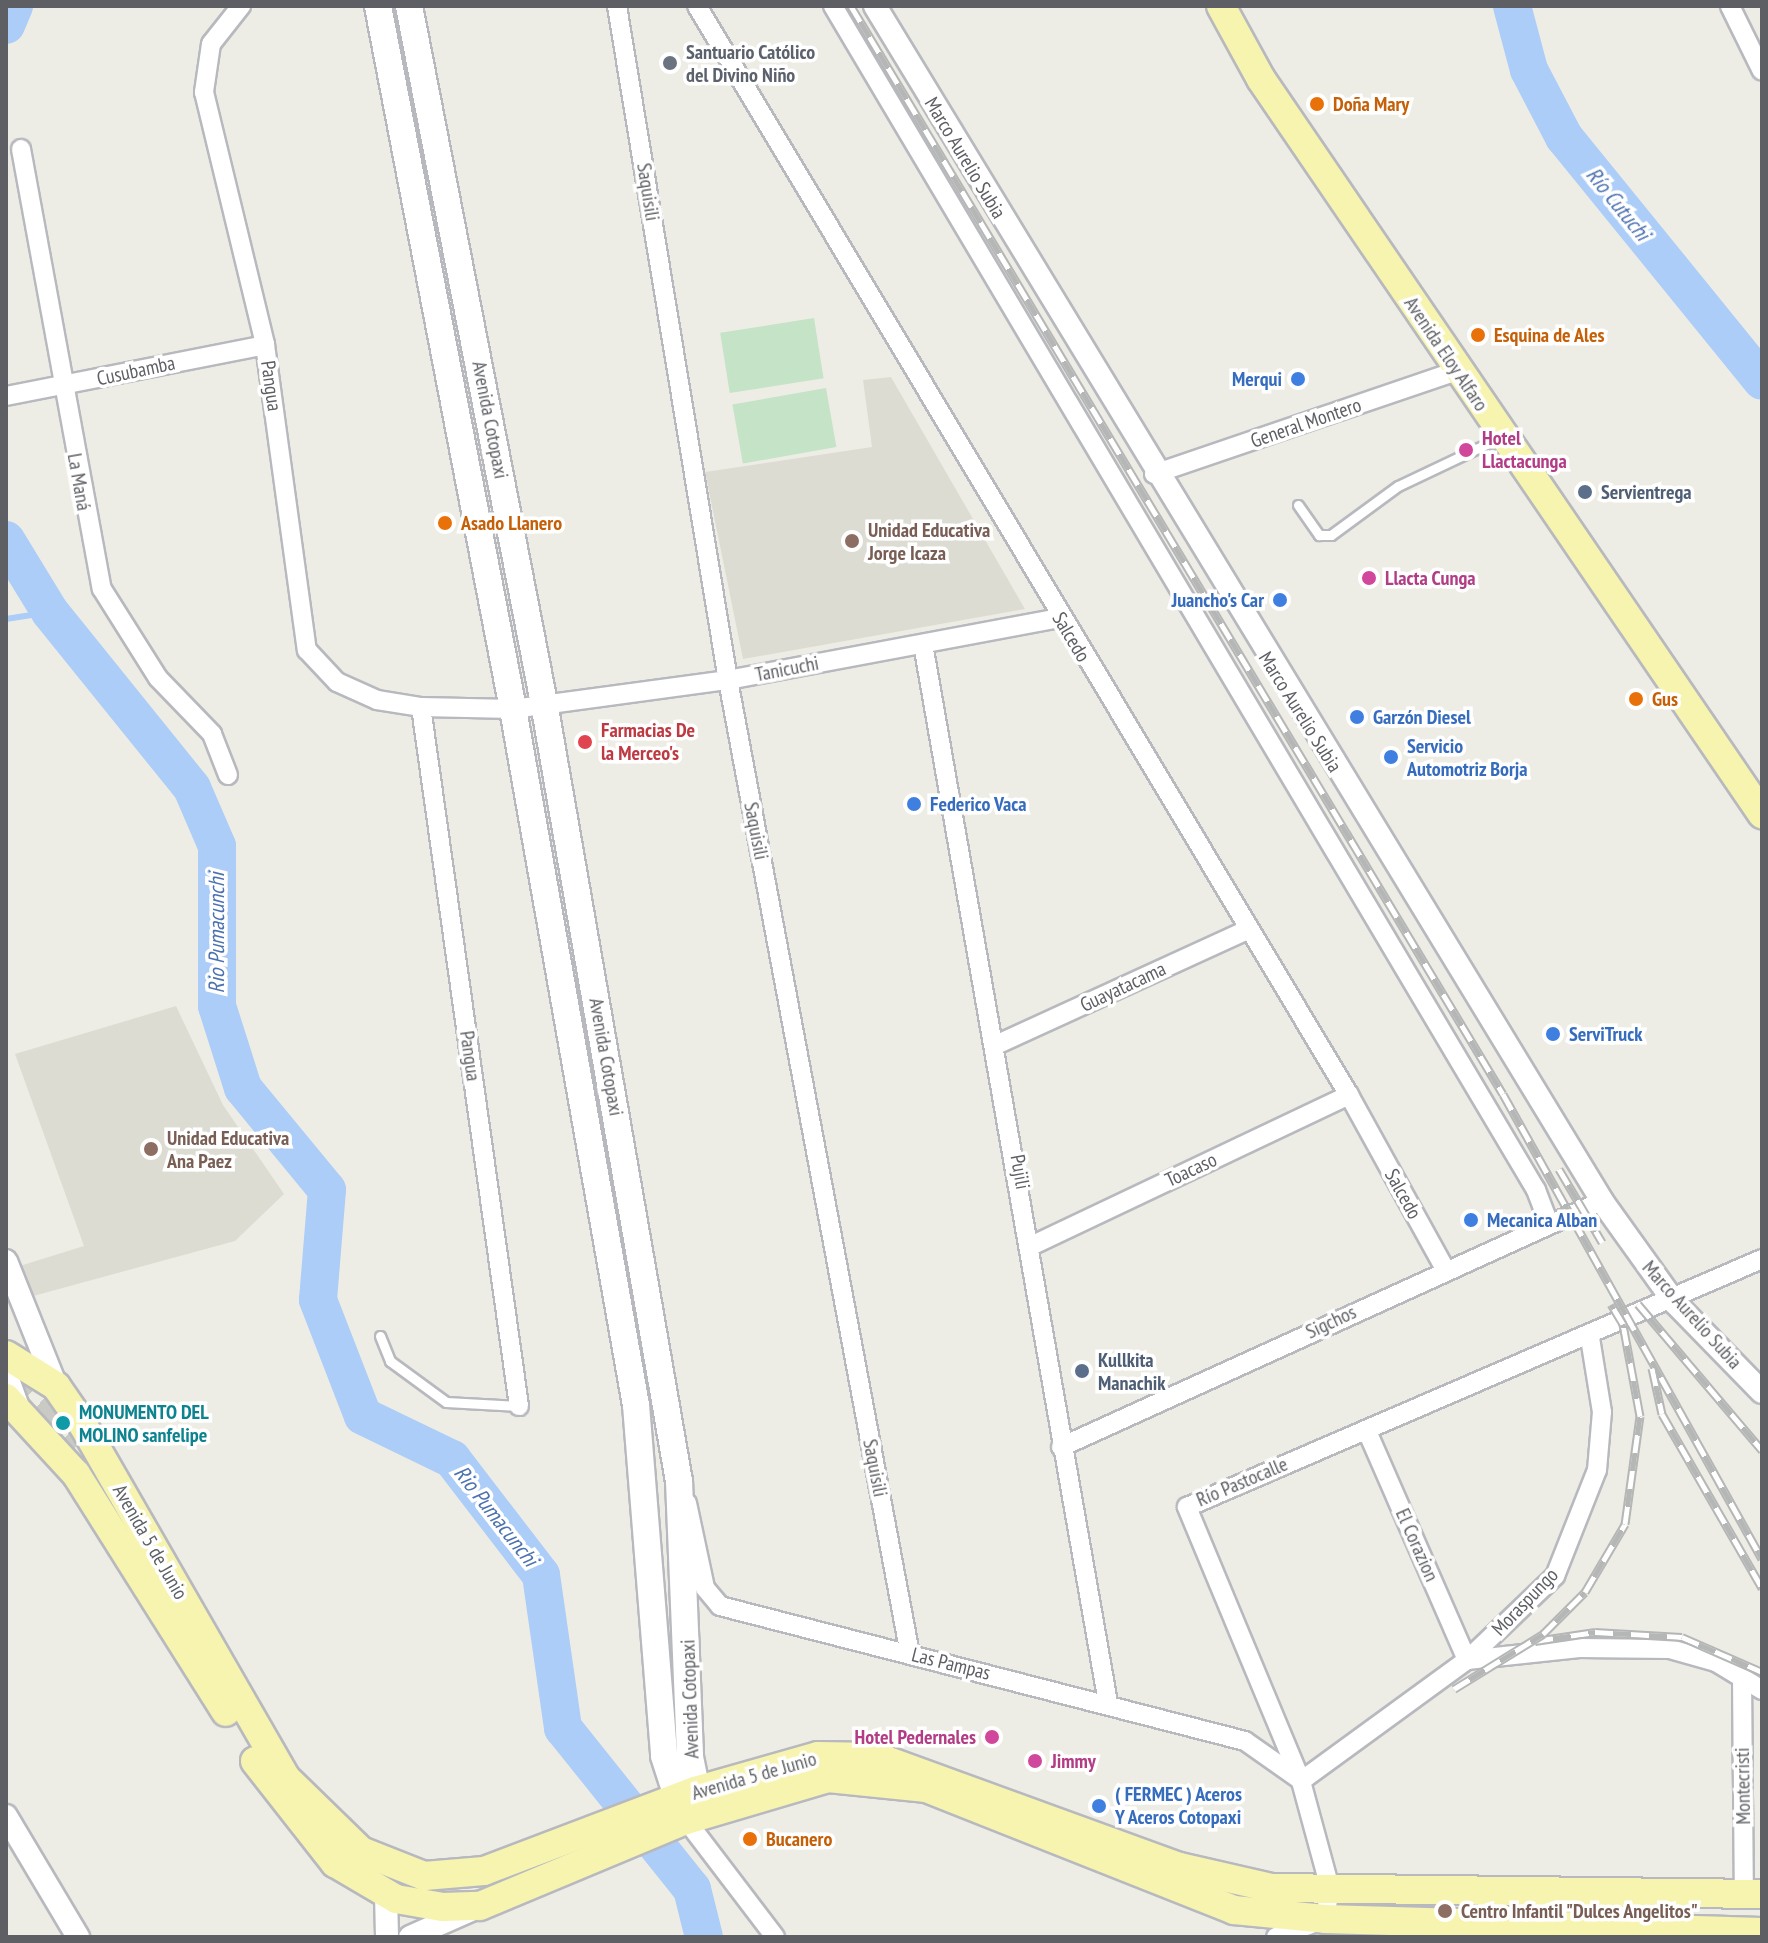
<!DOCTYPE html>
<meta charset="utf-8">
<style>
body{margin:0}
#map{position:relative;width:1768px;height:1943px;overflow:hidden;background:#eeede5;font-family:"PT Sans Narrow",sans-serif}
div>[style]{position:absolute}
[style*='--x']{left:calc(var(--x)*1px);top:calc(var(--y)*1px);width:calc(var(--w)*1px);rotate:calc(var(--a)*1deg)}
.education>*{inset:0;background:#dddcd3}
.green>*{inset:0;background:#c4e3c7;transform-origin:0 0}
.stream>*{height:6px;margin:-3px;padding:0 3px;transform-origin:3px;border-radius:3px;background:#accdf7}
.river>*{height:38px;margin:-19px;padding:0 19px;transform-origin:19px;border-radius:19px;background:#accdf7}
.primary-tunnel>*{height:28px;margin-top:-14px;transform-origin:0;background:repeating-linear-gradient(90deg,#cacac5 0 28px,transparent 0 42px)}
.roads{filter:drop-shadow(2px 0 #b7b9be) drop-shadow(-2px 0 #b7b9be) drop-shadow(0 2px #b7b9be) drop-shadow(0 -2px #b7b9be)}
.service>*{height:9px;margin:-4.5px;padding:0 4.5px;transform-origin:4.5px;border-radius:4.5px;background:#fff}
.minor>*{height:18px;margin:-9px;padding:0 9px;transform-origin:9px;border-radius:9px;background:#fff}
.tertiary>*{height:22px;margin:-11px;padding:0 11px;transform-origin:11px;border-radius:11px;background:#fff}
.secondary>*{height:26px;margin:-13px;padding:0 13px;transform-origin:13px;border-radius:13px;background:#fff}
.primary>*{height:28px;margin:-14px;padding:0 14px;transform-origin:14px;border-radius:14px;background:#f7f4b0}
.rail>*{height:9px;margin-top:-4.5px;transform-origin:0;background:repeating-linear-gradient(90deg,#fff 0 18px,#b5b6b6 0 36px);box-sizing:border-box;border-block:2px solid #b5b6b6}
.dots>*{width:22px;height:22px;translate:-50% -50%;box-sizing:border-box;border:4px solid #fff;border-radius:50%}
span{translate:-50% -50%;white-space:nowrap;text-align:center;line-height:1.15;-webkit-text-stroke:7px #fff;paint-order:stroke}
.worship-label{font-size:20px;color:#5b616d;font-weight:700}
.left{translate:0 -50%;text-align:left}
.food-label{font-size:20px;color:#c56008;font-weight:700}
.street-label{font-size:20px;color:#5d5f64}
.shop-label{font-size:20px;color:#366cbe;font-weight:700}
.right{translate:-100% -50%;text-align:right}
.hotel-label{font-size:20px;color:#b23c85;font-weight:700}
.service-label{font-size:20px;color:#4e5e75;font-weight:700}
.education-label{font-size:20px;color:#785e54;font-weight:700}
.health-label{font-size:20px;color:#be3a42;font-weight:700}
.culture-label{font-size:20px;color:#0d838f;font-weight:700}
.water-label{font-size:22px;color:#4d72b0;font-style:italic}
.frame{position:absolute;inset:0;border:8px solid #5d5f64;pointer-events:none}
</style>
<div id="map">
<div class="education">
<i style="clip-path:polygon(891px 377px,1025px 609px,743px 659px,705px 472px,872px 447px,863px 380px)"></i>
<i style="clip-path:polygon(176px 1006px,223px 1105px,284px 1194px,235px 1241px,26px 1298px,13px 1268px,84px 1246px,15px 1054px)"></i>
</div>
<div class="green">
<i style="left:814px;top:318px;width:61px;height:95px;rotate:81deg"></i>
<i style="left:826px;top:388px;width:60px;height:95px;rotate:80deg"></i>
</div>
<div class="stream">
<i style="--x:6;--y:619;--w:45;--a:-9"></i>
</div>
<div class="river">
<i style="--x:1512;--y:6;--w:66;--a:75.1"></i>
<i style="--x:1529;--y:70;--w:76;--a:62.4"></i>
<i style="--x:1564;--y:137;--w:314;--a:50.9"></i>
<i style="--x:6;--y:25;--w:21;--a:-67"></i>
<i style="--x:6;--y:540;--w:84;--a:58.6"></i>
<i style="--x:50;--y:612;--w:226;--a:51.1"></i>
<i style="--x:192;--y:788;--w:63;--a:66.7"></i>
<i style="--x:217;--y:846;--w:160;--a:90"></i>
<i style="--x:217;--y:1006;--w:86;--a:72.4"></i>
<i style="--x:243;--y:1088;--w:132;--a:50.5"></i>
<i style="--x:327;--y:1190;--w:110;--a:94.7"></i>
<i style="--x:318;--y:1300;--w:124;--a:68.8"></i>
<i style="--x:363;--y:1416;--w:99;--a:25.8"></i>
<i style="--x:452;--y:1459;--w:146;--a:52.5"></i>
<i style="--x:541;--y:1575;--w:155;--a:81.8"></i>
<i style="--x:563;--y:1728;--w:206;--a:51.3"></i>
<i style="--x:692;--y:1889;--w:49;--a:76"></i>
</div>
<div class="primary-tunnel">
<i style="--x:6;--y:1378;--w:98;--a:42.1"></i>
</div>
<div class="roads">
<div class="service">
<i style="--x:1298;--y:505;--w:37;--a:55"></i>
<i style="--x:1319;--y:535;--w:12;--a:0"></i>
<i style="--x:1331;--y:535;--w:83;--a:-36.2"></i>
<i style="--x:1398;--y:486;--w:112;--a:-25.4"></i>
<i style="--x:380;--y:1336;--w:27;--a:68"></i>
<i style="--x:390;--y:1361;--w:69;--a:36.2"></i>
<i style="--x:446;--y:1402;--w:73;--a:3.1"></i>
</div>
<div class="minor">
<i style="--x:241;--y:6;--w:48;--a:128.3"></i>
<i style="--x:211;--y:44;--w:49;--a:98.3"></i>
<i style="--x:204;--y:92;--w:260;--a:76.4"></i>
<i style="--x:265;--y:345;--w:308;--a:82.2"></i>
<i style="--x:307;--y:650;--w:44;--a:46.8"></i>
<i style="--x:337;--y:682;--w:44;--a:24.2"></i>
<i style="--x:377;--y:700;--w:45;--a:9"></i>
<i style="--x:421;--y:707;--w:92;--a:1.2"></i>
<i style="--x:513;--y:709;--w:217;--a:-7.7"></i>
<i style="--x:728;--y:680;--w:337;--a:-10.6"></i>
<i style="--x:617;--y:6;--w:683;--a:80.65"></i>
<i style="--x:728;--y:680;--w:991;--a:79.42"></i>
<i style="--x:697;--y:6;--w:1269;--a:59.09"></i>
<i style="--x:1349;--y:1095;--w:199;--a:61.1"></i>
<i style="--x:833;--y:6;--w:1377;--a:59.3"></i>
<i style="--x:1536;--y:1190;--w:36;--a:69"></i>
<i style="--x:1730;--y:6;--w:72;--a:63.8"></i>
<i style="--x:21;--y:149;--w:447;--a:79.6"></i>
<i style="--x:102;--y:589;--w:105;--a:57.8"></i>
<i style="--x:158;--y:678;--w:78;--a:46"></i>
<i style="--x:212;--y:734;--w:44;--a:68.7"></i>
<i style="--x:6;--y:396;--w:264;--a:-11.1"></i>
<i style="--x:1154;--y:474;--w:320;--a:-18.8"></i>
<i style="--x:923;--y:644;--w:1075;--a:80.09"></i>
<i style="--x:421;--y:707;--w:706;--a:82.02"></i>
<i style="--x:998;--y:1044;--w:274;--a:-24.6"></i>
<i style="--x:1033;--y:1245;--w:350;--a:-25.4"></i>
<i style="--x:1367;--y:1431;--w:250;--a:66.4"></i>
<i style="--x:1467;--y:1660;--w:113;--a:-6.1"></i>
<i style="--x:1579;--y:1648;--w:91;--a:0.6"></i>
<i style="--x:1670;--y:1649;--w:48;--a:15.8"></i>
<i style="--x:1716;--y:1662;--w:54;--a:31.3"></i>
<i style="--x:1061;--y:1447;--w:594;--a:-24.45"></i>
<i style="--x:687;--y:1503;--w:87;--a:78"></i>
<i style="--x:705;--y:1588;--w:23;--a:50"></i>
<i style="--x:720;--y:1606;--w:542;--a:14.42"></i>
<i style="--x:1245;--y:1741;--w:66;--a:35.1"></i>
<i style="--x:1742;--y:1678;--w:216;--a:89.5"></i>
<i style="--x:1301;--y:1781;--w:205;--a:-36.1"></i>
<i style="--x:1467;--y:1660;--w:122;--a:-43.7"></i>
<i style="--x:1555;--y:1576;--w:114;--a:-68.4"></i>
<i style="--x:1597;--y:1470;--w:58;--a:-85.1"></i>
<i style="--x:1602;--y:1412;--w:75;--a:-99.2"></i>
<i style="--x:686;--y:1820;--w:147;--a:52.7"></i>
<i style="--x:1276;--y:1937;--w:52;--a:-20.2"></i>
<i style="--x:1325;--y:1919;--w:31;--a:-81"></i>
<i style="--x:1330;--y:1888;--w:111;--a:-105.2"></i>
<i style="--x:1301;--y:1781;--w:297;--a:-112.6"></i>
<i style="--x:1187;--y:1507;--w:626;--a:-23.33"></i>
</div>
<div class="tertiary">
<i style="--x:875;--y:6;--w:1399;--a:58.68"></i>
<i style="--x:1602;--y:1201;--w:125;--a:54.4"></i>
<i style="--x:1675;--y:1303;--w:124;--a:45.7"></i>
<i style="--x:6;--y:1261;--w:135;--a:68.2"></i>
<i style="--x:6;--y:1374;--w:33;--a:70"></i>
<i style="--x:6;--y:1816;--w:141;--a:59.2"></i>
<i style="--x:386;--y:1893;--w:44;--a:88.7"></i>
<i style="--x:410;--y:1937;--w:67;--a:-23.9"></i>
</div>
<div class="secondary">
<i style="--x:378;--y:6;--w:716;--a:79.13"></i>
<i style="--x:513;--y:709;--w:707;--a:79.98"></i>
<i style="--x:636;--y:1405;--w:352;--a:85.4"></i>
<i style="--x:664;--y:1756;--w:65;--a:72.1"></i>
<i style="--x:409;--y:6;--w:710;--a:79.04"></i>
<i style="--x:544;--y:703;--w:790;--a:80.16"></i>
<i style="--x:679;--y:1481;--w:276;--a:87.7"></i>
<i style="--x:690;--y:1757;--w:55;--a:78.5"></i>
</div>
<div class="primary">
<i style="--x:1221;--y:6;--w:83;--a:61.3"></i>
<i style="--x:1261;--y:79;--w:890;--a:55.72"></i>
<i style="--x:6;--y:1355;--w:59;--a:31.8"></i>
<i style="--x:56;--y:1386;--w:47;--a:55.3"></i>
<i style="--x:83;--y:1425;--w:407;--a:60.1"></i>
<i style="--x:286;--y:1778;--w:105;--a:44.2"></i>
<i style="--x:361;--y:1851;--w:68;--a:21.6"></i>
<i style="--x:424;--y:1876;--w:60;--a:-4.8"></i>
<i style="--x:484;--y:1871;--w:226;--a:-20.8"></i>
<i style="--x:695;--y:1791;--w:128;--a:-15.9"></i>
<i style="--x:818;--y:1756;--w:59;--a:1"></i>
<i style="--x:877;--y:1757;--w:322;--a:20"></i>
<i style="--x:1180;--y:1867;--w:94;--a:12.9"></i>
<i style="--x:1272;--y:1888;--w:490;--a:0.7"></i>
<i style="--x:6;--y:1398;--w:103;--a:47.4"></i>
<i style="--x:76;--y:1474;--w:281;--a:57.8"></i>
<i style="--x:255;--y:1761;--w:130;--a:51.9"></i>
<i style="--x:335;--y:1863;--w:71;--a:30.5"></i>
<i style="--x:396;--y:1899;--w:48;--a:9.7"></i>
<i style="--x:443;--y:1907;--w:37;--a:-2"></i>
<i style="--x:480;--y:1906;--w:223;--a:-22.7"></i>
<i style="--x:686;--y:1820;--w:148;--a:-16.5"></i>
<i style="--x:828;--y:1778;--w:99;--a:5.8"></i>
<i style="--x:926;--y:1788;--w:331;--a:21.6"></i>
<i style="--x:1234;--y:1910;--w:91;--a:5.6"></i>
<i style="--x:1325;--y:1919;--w:437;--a:1.7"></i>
</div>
</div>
<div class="rail">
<i style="--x:851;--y:6;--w:1268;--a:59.07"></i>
<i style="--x:1503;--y:1094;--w:532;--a:60.88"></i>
<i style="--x:1559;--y:1169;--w:85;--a:59.5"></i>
<i style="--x:1638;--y:1304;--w:192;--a:49.7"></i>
<i style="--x:1652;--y:1368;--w:47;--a:77.7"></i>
<i style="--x:1662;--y:1414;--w:201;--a:60.1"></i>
<i style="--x:1535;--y:1641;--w:61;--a:-8.5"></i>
<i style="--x:1595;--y:1632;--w:87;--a:3.3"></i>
<i style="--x:1682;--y:1637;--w:87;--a:23.6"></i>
<i style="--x:1454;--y:1689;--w:105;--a:-31.7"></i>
<i style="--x:1543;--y:1634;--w:59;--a:-45"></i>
<i style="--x:1585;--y:1592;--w:79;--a:-59.5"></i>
<i style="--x:1625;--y:1524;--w:109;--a:-82.1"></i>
<i style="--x:1640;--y:1416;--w:94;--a:-100.5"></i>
<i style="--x:1623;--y:1324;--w:23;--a:-121"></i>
</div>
<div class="dots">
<i style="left:670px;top:63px;background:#6b7280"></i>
<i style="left:1317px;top:104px;background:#e8710a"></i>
<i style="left:1478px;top:335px;background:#e8710a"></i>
<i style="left:1298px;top:379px;background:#3f7fe0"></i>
<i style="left:1466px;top:450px;background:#d1479c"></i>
<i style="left:1585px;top:492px;background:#5c6f8a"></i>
<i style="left:445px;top:523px;background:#e8710a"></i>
<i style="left:852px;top:541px;background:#8d6e63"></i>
<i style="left:1369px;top:578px;background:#d1479c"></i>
<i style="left:1280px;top:600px;background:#3f7fe0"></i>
<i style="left:1636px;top:699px;background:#e8710a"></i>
<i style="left:1357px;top:717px;background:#3f7fe0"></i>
<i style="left:585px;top:742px;background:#e0444e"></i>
<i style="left:1391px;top:757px;background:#3f7fe0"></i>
<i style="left:914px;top:804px;background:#3f7fe0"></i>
<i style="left:1553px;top:1034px;background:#3f7fe0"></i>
<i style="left:151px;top:1149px;background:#8d6e63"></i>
<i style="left:1471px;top:1220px;background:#3f7fe0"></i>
<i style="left:1082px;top:1371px;background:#5c6f8a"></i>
<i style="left:63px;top:1423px;background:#0f9aa8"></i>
<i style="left:992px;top:1737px;background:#d1479c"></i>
<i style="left:1035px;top:1761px;background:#d1479c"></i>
<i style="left:1099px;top:1806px;background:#3f7fe0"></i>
<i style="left:750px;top:1839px;background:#e8710a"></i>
<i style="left:1445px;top:1911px;background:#8d6e63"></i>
</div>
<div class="worship-label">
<span class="left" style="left:686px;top:64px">Santuario Católico<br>del Divino Niño</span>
</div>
<div class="food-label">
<span class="left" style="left:1333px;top:104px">Doña Mary</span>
<span class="left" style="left:1494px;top:335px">Esquina de Ales</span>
<span class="left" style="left:461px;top:523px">Asado Llanero</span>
<span class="left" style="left:1652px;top:699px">Gus</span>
<span class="left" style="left:766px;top:1839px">Bucanero</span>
</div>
<div class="street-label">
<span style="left:965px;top:158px;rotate:59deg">Marco Aurelio Subia</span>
<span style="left:648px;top:192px;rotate:81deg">Saquisili</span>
<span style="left:1446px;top:354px;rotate:56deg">Avenida Eloy Alfaro</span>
<span style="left:136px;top:371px;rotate:-12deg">Cusubamba</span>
<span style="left:271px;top:386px;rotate:82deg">Pangua</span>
<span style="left:490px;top:420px;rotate:79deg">Avenida Cotopaxi</span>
<span style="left:1306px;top:423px;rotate:-19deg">General Montero</span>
<span style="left:79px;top:482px;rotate:80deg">La Maná</span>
<span style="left:1071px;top:637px;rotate:59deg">Salcedo</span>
<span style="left:787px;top:669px;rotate:-11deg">Tanicuchi</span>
<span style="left:1300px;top:712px;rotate:58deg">Marco Aurelio Subia</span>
<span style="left:756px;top:831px;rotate:79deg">Saquisili</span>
<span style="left:1123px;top:987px;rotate:-25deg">Guayatacama</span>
<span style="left:470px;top:1056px;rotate:82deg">Pangua</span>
<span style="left:606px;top:1057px;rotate:80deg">Avenida Cotopaxi</span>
<span style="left:1191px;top:1170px;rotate:-25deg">Toacaso</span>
<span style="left:1020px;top:1172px;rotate:80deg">Pujili</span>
<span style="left:1403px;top:1194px;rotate:61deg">Salcedo</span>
<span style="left:1692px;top:1315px;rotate:48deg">Marco Aurelio Subia</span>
<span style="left:1331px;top:1322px;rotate:-25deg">Sigchos</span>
<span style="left:875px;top:1468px;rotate:79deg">Saquisili</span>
<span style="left:1242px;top:1482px;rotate:-23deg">Río Pastocalle</span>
<span style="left:150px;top:1542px;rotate:60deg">Avenida 5 de Junio</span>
<span style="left:1417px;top:1545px;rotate:66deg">El Corazion</span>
<span style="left:1525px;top:1602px;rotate:-46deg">Moraspungo</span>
<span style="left:951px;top:1664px;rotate:14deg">Las Pampas</span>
<span style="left:690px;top:1699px;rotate:-92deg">Avenida Cotopaxi</span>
<span style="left:754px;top:1776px;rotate:-16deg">Avenida 5 de Junio</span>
<span style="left:1743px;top:1786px;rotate:-91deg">Montecristi</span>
</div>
<div class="shop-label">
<span class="right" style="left:1282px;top:379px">Merqui</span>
<span class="right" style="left:1264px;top:600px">Juancho's Car</span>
<span class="left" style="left:1373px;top:717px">Garzón Diesel</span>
<span class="left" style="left:1407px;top:758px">Servicio<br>Automotriz Borja</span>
<span class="left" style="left:930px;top:804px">Federico Vaca</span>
<span class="left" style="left:1569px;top:1034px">ServiTruck</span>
<span class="left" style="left:1487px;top:1220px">Mecanica Alban</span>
<span class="left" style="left:1115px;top:1806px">( FERMEC ) Aceros<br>Y Aceros Cotopaxi</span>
</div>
<div class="hotel-label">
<span class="left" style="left:1482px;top:450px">Hotel<br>Llactacunga</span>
<span class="left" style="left:1385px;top:578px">Llacta Cunga</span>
<span class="right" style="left:976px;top:1737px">Hotel Pedernales</span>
<span class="left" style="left:1051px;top:1761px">Jimmy</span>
</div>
<div class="service-label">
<span class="left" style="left:1601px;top:492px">Servientrega</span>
<span class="left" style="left:1098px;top:1372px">Kullkita<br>Manachik</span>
</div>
<div class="education-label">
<span class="left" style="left:868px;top:542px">Unidad Educativa<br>Jorge Icaza</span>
<span class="left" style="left:167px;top:1150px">Unidad Educativa<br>Ana Paez</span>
<span class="left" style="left:1461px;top:1911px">Centro Infantil "Dulces Angelitos"</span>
</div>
<div class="health-label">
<span class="left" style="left:601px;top:742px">Farmacias De<br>la Merceo's</span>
</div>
<div class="culture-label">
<span class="left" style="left:79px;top:1424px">MONUMENTO DEL<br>MOLINO sanfelipe</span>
</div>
<div class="water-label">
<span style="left:1618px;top:204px;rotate:51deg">Río Cutuchi</span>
<span style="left:217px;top:933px;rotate:-90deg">Rio Pumacunchi</span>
<span style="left:496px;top:1516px;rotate:52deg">Rio Pumacunchi</span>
</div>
<div class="frame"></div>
</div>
